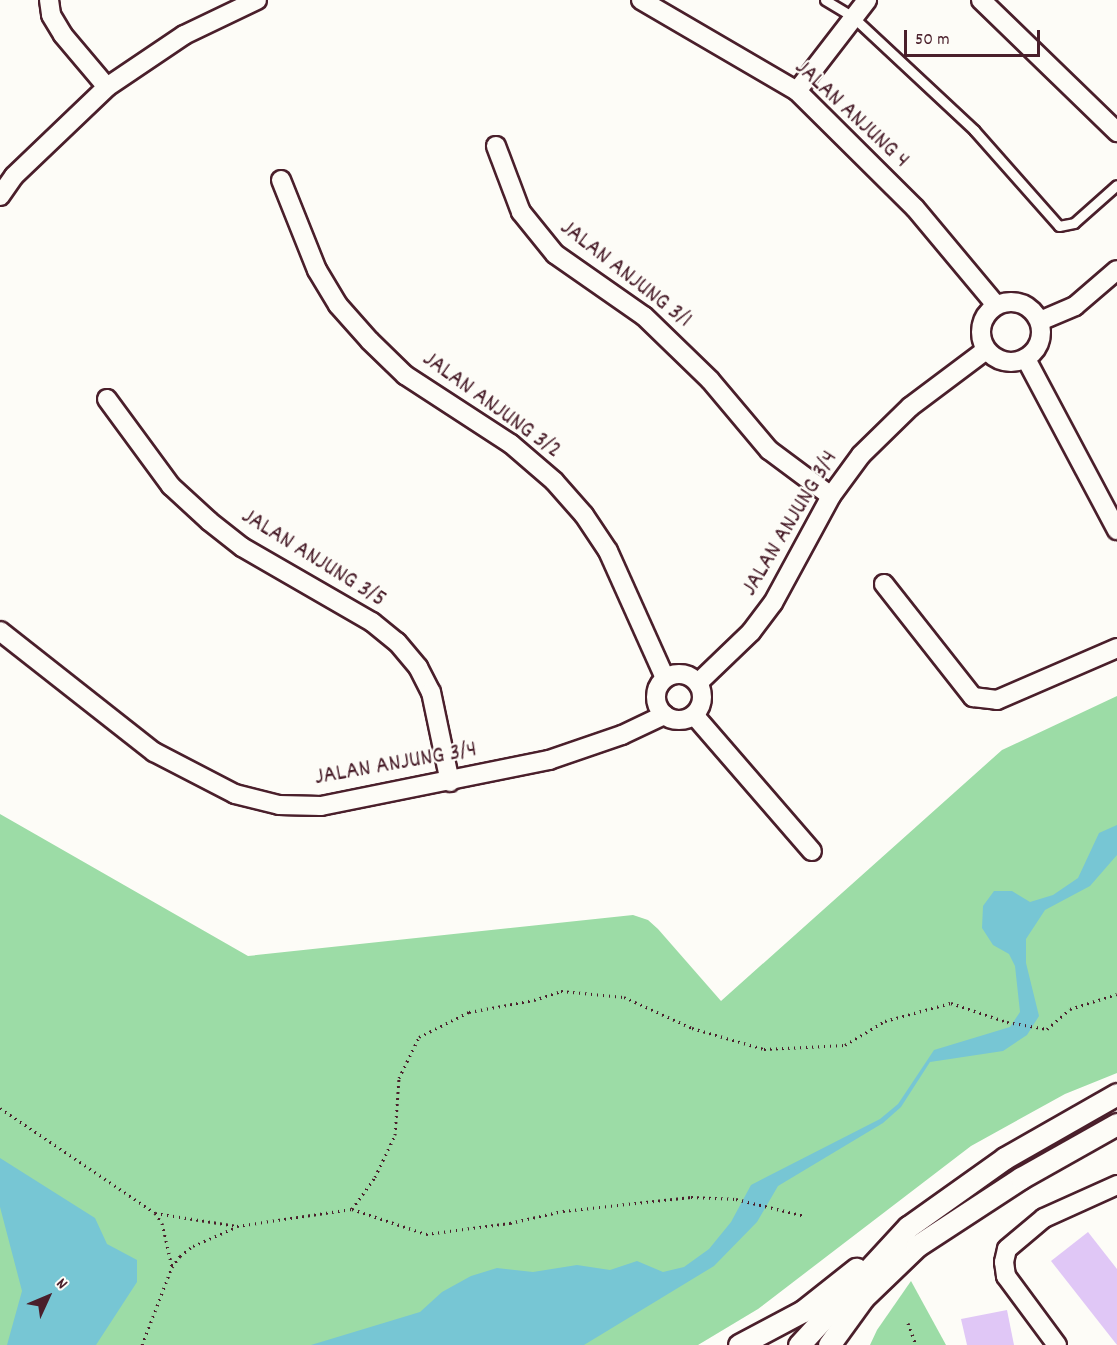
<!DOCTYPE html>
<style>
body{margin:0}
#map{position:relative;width:1117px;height:1345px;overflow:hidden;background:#fdfcf7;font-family:Dekko,sans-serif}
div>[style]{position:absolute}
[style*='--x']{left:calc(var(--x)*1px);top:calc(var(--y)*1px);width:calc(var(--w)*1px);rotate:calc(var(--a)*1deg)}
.green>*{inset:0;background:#9cdca6}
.water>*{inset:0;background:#77c6d4}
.building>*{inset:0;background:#e0c7f6}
.path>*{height:3px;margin-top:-1.5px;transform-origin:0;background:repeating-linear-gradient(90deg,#4a1f2b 0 1.5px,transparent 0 6px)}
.roads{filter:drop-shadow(2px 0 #4a1f2b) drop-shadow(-2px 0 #4a1f2b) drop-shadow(0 2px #4a1f2b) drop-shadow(0 -2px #4a1f2b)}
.service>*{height:9px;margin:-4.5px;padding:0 4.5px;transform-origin:4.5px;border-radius:4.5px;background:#fdfcf7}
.minor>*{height:18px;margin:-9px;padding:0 9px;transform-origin:9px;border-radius:9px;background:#fdfcf7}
.minor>.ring{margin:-9px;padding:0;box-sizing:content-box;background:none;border:18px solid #fdfcf7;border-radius:50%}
.tertiary>*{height:21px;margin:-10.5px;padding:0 10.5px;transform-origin:10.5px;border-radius:10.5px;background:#fdfcf7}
span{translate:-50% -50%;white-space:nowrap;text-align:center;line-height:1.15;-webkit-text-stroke:4.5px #fdfcf7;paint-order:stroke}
.street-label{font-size:24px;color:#4a1f2b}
.north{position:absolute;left:18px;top:1267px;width:60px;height:60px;-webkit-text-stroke:4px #fdfcf7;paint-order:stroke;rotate:46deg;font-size:16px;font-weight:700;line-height:24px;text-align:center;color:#4a1f2b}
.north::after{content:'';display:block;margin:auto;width:21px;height:27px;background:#4a1f2b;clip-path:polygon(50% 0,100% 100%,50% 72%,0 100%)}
.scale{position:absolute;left:904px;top:30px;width:136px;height:27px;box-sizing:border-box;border:3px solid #4a1f2b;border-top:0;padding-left:8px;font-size:18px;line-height:21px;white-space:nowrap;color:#4a1f2b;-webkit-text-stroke:4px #fdfcf7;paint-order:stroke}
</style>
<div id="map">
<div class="green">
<i style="clip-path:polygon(1117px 696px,1117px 1073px,1065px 1094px,971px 1146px,758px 1309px,698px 1345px,0 1345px,0 814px,248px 956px,633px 915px,648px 920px,658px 929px,721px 1001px,1002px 750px)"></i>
<i style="clip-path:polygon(911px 1281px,946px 1345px,870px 1345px,877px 1330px)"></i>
</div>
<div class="water">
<i style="clip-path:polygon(1117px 825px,1117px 855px,1090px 886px,1045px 910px,1026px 939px,1026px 963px,1039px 1016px,1027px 1035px,1003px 1051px,930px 1062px,901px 1107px,883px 1123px,778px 1186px,757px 1222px,714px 1266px,584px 1345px,311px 1345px,420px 1312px,442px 1292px,471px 1276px,497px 1268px,533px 1272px,577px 1265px,610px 1270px,637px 1261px,663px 1272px,684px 1267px,709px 1249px,731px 1222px,751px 1185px,880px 1119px,898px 1104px,934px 1050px,1010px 1027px,1020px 1012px,1015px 966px,1009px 954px,993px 945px,982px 928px,983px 906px,994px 891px,1012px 891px,1030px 902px,1053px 895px,1078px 878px,1099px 833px)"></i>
<i style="clip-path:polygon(0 1158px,95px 1218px,107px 1244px,137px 1260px,137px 1282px,96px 1345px,7px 1345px,22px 1291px,0 1207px)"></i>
</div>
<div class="building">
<i style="clip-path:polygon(1088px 1232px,1117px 1269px,1117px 1345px,1051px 1261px)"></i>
<i style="clip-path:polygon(1007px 1310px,1014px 1345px,967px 1345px,961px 1319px)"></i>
</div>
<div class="path">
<i style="--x:0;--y:1108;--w:187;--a:34.1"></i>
<i style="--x:155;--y:1213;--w:83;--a:9"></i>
<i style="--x:237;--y:1226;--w:116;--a:-8.4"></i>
<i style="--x:352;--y:1209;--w:78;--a:18.7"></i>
<i style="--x:426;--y:1234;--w:85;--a:-7.5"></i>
<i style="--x:510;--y:1223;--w:54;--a:-12.8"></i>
<i style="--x:563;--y:1211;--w:129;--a:-6.2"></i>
<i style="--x:691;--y:1197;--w:45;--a:2.5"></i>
<i style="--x:736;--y:1199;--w:71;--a:13.8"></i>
<i style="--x:352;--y:1209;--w:39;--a:-54"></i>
<i style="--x:375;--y:1177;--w:47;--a:-64.5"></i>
<i style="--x:395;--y:1135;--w:57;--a:-86"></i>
<i style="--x:399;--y:1078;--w:46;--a:-64"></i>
<i style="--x:419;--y:1037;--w:56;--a:-26.6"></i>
<i style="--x:469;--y:1012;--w:66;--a:-10.5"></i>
<i style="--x:534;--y:1000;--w:28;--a:-18"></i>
<i style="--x:561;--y:991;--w:63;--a:5.4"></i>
<i style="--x:624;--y:997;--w:75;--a:24.5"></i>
<i style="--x:692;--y:1028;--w:75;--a:16.3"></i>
<i style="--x:764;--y:1049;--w:81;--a:-2.8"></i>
<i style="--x:845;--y:1045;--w:47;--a:-31"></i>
<i style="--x:885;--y:1021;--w:68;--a:-15.3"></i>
<i style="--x:951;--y:1003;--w:59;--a:18.7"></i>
<i style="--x:1007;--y:1022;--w:41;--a:9.9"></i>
<i style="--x:1047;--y:1029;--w:30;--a:-41"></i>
<i style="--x:1070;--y:1009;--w:49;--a:-17.7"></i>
<i style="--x:155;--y:1213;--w:12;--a:55"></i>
<i style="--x:162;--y:1223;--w:45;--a:77.2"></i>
<i style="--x:908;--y:1323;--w:23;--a:70"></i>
<i style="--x:142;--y:1345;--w:84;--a:-69"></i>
<i style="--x:172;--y:1267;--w:14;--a:-54"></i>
<i style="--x:180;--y:1256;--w:16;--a:-38"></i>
<i style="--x:193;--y:1246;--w:47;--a:-23.8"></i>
</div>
<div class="roads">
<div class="service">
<i style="--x:825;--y:0;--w:33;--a:31"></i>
<i style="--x:853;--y:17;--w:166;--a:43"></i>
<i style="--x:974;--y:130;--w:128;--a:48.5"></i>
<i style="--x:1059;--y:226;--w:15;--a:-11"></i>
<i style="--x:1074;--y:223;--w:57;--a:-41.5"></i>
</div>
<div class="minor">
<i style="--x:49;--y:0;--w:15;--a:82"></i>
<i style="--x:51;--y:15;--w:23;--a:59"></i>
<i style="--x:63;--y:35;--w:68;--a:49.8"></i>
<i style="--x:641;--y:0;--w:181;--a:30.3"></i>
<i style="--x:797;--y:91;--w:166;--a:44.8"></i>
<i style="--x:915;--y:208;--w:126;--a:50.1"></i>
<i style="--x:981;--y:0;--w:190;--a:44.1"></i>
<i style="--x:797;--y:91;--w:115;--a:-52.4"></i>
<i style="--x:496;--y:146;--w:71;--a:69.3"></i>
<i style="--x:521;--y:212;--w:54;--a:51"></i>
<i style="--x:555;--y:254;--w:108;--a:34.9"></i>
<i style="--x:644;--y:316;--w:92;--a:44.1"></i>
<i style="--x:710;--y:380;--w:92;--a:49.9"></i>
<i style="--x:769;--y:450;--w:77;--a:36.6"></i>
<i style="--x:281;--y:180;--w:97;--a:68.2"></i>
<i style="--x:317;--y:270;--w:41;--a:59"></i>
<i style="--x:338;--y:305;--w:48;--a:48.4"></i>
<i style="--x:370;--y:341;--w:49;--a:44.2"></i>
<i style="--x:405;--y:375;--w:126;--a:33.1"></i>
<i style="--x:511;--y:444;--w:57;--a:40.7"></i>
<i style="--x:554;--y:481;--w:45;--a:48.6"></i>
<i style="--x:584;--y:515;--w:43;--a:56.3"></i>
<i style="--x:608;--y:551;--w:139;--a:65.8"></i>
<i style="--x:0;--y:196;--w:24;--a:-55"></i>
<i style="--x:14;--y:176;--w:129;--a:-43.7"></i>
<i style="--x:107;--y:87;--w:93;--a:-34"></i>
<i style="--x:184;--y:35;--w:81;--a:-25.6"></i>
<i class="ring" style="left:981px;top:302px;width:42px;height:42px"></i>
<i style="--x:1040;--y:321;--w:38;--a:-23"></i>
<i style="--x:1075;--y:306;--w:55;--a:-40.6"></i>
<i style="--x:1026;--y:359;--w:194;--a:62"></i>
<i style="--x:107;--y:399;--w:108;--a:53.7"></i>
<i style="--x:171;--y:486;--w:52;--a:42.6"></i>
<i style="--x:209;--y:521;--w:42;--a:38.2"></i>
<i style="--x:242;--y:547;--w:150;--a:30"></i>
<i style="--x:372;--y:622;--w:32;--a:39"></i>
<i style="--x:397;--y:642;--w:33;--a:50"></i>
<i style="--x:418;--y:667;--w:28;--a:63"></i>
<i style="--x:431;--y:692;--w:92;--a:78.1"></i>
<i style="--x:884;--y:584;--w:144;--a:51.8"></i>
<i style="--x:973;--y:697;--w:24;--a:7"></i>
<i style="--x:997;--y:700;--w:131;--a:-23.4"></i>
<i style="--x:0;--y:631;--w:196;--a:38.2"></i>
<i style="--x:154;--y:752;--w:91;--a:27.4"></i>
<i style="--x:235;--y:794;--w:45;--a:14"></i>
<i style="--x:279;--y:805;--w:42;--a:1.4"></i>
<i style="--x:321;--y:806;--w:233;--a:-11.4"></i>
<i style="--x:549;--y:760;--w:77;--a:-18.9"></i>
<i style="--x:622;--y:735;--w:47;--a:-25.5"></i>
<i class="ring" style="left:656px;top:674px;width:28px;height:28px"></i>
<i style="--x:698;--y:683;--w:74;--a:-43.9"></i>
<i style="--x:751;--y:632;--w:36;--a:-53"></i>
<i style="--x:773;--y:603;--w:122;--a:-61.5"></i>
<i style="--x:831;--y:496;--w:51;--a:-53.8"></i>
<i style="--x:861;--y:455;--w:69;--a:-44.4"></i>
<i style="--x:910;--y:407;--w:95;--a:-36.9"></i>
<i style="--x:694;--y:715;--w:180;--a:49.1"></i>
<i style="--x:1057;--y:1345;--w:86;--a:-126.5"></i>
<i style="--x:1006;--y:1276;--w:14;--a:-98"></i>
<i style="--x:1004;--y:1262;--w:13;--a:-77"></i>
<i style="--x:1007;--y:1249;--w:48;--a:-40"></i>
<i style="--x:1044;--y:1218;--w:80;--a:-24.3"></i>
</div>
<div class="tertiary">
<i style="--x:739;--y:1345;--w:72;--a:-28"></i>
<i style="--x:803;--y:1311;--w:68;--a:-38.4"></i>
<i style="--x:799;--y:1345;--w:161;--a:-47.3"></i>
<i style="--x:908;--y:1227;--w:119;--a:-35.4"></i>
<i style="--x:1005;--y:1158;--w:129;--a:-29.7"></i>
<i style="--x:829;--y:1345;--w:58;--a:-54.1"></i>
<i style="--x:863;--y:1298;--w:75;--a:-43.9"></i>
<i style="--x:917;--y:1246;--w:124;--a:-33.2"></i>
<i style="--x:1021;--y:1178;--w:110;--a:-29.4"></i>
</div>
</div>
<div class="street-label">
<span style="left:851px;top:115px;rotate:43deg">JALAN ANJUNG 4</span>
<span style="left:625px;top:275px;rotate:38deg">JALAN ANJUNG 3/1</span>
<span style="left:491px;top:406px;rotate:36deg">JALAN ANJUNG 3/2</span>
<span style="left:791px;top:524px;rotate:-59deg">JALAN ANJUNG 3/4</span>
<span style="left:313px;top:559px;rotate:32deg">JALAN ANJUNG 3/5</span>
<span style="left:396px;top:765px;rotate:-10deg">JALAN ANJUNG 3/4</span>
</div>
<div class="north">N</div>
<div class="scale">50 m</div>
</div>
